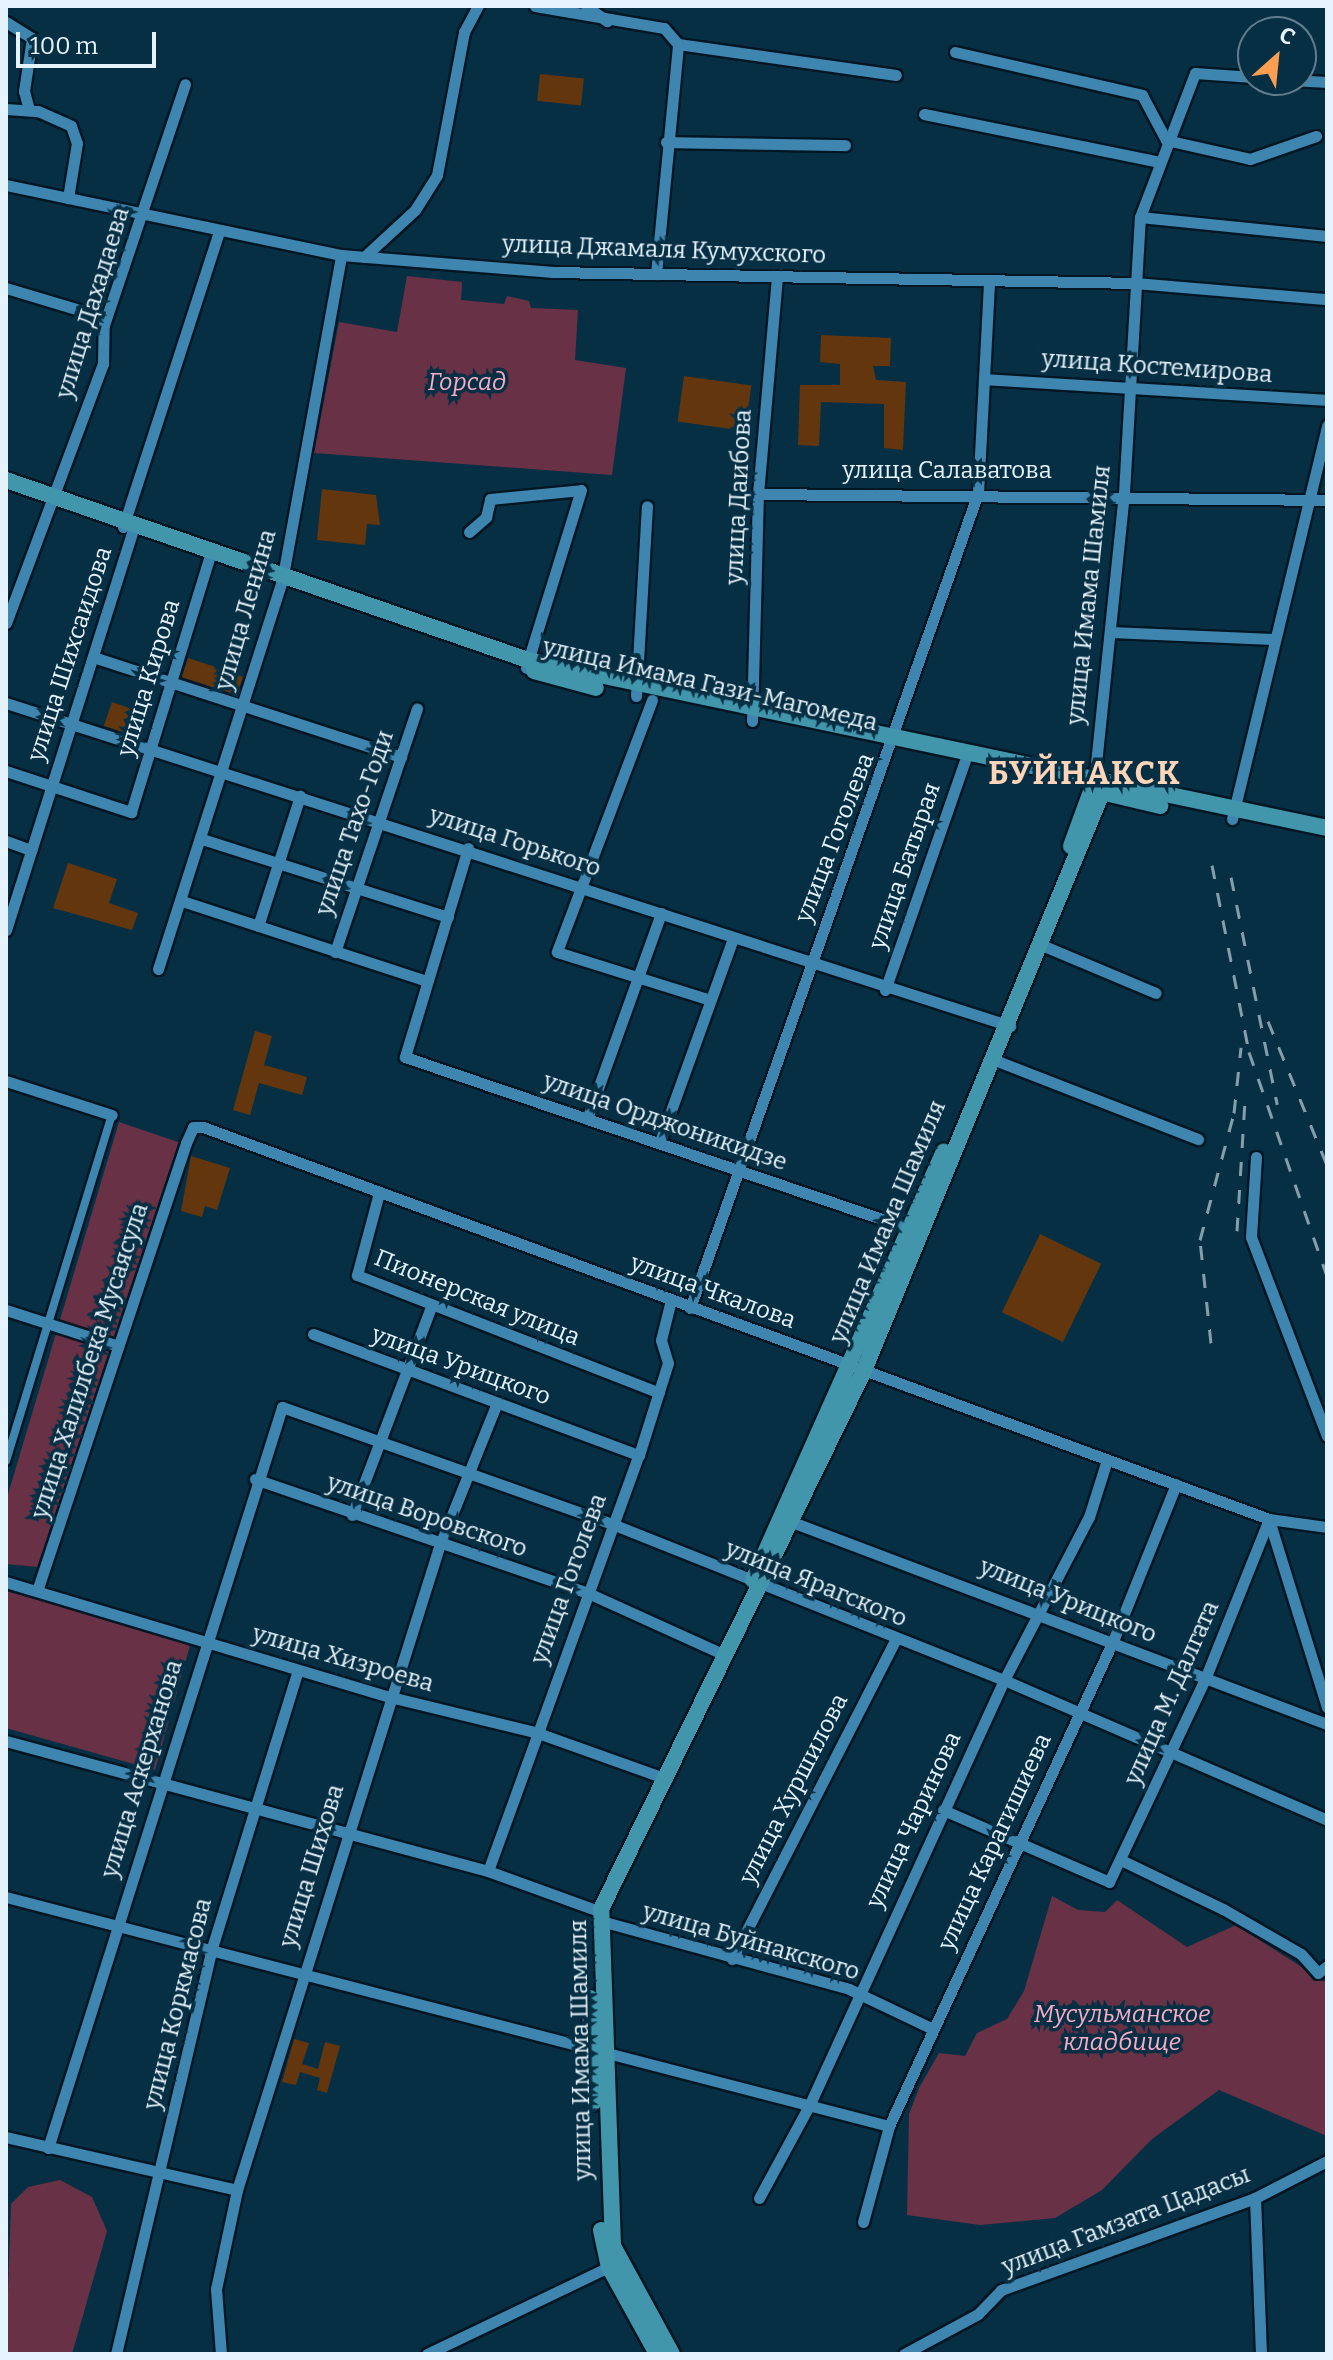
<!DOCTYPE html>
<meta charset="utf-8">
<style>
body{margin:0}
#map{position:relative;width:1333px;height:2360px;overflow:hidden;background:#072f44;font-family:Bitter,serif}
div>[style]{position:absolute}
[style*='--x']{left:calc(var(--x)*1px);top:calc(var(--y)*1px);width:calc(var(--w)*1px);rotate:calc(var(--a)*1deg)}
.green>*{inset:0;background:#693146}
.building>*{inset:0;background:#63360e;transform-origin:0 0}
.roads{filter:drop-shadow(2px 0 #021623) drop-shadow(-2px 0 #021623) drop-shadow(0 2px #021623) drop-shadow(0 -2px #021623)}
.pedestrian>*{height:8px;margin:-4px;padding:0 4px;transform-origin:4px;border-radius:4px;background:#3e85af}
.minor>*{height:11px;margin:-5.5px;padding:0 5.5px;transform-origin:5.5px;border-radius:5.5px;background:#3e85af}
.secondary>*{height:16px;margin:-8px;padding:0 8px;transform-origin:8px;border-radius:8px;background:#4296ac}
.rail>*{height:3px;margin-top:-1.5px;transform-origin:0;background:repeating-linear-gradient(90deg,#859ead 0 14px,transparent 0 28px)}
span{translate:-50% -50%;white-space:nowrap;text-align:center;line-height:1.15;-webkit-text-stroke:7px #072f44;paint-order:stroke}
.street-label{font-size:24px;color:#e5f3fc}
.park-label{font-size:24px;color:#fbabc6;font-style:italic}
.district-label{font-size:32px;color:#fed5b8;font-weight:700;letter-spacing:2px}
.frame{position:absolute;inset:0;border:8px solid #e5f3fc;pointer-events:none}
.north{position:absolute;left:1237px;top:16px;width:80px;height:80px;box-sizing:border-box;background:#072f44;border:2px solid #607d8e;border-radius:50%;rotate:27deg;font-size:22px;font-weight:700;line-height:32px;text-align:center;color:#e5f3fc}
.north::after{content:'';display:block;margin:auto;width:28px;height:36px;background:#fb9e52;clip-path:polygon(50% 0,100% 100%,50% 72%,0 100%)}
.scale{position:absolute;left:16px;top:32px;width:140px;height:36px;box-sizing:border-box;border:4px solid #e5f3fc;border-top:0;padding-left:10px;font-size:24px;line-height:28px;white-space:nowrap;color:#e5f3fc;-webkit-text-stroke:6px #072f44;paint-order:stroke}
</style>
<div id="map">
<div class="green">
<i style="clip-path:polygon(407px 276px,462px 282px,461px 300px,504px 304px,507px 296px,529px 301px,531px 308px,578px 310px,575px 360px,626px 368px,612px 475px,314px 453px,339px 322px,397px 332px)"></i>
<i style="clip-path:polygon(119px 1122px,181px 1143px,38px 1567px,6px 1564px,6px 1501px)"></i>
<i style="clip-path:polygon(6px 1591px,191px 1642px,155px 1770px,6px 1728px)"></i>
<i style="clip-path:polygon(1052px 1896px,1078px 1910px,1105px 1912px,1117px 1900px,1187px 1947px,1236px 1925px,1327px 1983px,1327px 2136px,1219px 2090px,1152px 2139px,1102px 2190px,1055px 2218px,980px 2225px,907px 2215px,909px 2114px,919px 2088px,939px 2053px,965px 2056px,977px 2033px,1007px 2019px,1024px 1991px)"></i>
<i style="clip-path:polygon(60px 2180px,92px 2197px,107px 2231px,72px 2354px,6px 2354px,11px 2204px,28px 2187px)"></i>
</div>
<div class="building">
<i style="left:540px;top:74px;width:44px;height:27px;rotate:6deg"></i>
<i style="clip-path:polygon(821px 335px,891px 338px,890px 366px,873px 366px,876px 380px,906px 382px,903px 450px,884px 448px,884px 404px,821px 402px,819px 446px,798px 445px,800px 385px,840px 385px,840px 364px,820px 362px)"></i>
<i style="left:684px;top:376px;width:68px;height:46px;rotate:8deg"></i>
<i style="clip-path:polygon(322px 489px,376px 495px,380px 525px,367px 524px,365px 545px,317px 540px)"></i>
<i style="left:188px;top:658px;width:58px;height:20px;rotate:18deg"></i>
<i style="left:112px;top:702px;width:39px;height:25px;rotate:19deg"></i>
<i style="clip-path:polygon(68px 863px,117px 879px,109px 903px,138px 913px,132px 930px,53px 908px)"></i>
<i style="clip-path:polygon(255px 1031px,272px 1036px,264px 1065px,307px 1077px,302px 1095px,259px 1083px,250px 1115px,233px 1110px)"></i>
<i style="clip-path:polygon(191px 1156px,230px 1168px,217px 1210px,205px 1206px,202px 1217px,181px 1211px)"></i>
<i style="left:1040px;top:1234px;width:68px;height:87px;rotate:26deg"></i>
<i style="clip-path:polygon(294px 2039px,309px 2043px,302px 2064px,318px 2069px,325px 2042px,340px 2046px,327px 2093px,317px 2090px,320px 2078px,300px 2072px,296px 2085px,282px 2082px)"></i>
</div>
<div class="roads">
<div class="pedestrian">
<i style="--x:6;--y:1461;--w:362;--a:-73"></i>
</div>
<div class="minor">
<i style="--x:535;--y:6;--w:131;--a:9.7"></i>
<i style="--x:664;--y:28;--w:21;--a:49"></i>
<i style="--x:586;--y:6;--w:26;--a:36"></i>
<i style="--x:6;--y:22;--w:31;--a:32"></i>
<i style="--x:32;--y:38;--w:54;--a:98.6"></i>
<i style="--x:24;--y:91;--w:20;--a:75"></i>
<i style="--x:678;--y:44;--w:220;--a:8.1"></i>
<i style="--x:955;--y:52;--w:192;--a:12.9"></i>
<i style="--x:1142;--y:95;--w:51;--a:61.9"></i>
<i style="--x:1166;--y:140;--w:86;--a:12.7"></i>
<i style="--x:1250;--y:159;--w:70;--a:-19.2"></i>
<i style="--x:1291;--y:80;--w:36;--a:3"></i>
<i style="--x:6;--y:109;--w:32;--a:4"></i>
<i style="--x:38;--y:111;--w:36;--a:24"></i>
<i style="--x:71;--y:126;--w:18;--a:71"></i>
<i style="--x:77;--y:143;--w:56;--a:99.3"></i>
<i style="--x:924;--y:114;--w:237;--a:11.5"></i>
<i style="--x:666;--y:142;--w:179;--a:1"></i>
<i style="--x:6;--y:185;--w:342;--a:11.8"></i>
<i style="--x:341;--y:255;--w:213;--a:4.6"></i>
<i style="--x:553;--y:272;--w:582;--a:1.08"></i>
<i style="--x:1135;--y:283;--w:193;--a:4.8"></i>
<i style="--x:1140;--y:217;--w:188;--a:5.8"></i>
<i style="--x:364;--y:257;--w:69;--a:-42.7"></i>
<i style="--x:415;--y:210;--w:41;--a:-57.8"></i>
<i style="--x:437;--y:175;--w:146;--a:-79.3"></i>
<i style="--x:464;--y:32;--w:30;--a:-62"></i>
<i style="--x:656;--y:274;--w:231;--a:-84.5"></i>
<i style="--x:6;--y:288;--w:104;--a:16.7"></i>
<i style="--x:984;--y:379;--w:344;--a:3.5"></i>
<i style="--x:758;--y:494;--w:569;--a:0.6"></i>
<i style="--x:123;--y:527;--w:311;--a:-72"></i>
<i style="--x:469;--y:532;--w:23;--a:-41"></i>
<i style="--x:486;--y:517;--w:18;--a:-77"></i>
<i style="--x:490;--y:499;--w:91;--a:-5.6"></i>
<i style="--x:581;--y:490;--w:186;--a:107.2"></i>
<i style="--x:6;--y:623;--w:277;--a:-69.5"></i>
<i style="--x:103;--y:364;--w:39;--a:-89"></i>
<i style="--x:104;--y:325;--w:254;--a:-71.4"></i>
<i style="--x:1110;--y:632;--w:163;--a:2.5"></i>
<i style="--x:93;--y:657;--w:324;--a:18"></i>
<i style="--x:636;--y:696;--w:190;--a:-86.7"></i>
<i style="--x:652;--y:700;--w:269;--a:110.7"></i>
<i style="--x:557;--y:952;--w:160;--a:17.4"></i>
<i style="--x:6;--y:703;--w:1055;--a:17.83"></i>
<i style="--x:752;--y:721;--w:227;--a:-88.5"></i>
<i style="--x:758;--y:494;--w:218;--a:-85"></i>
<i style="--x:6;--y:771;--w:132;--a:18.2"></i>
<i style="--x:131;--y:812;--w:268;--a:-72.9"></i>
<i style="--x:1094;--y:783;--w:292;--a:-84.1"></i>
<i style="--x:1124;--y:493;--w:276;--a:-86.7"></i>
<i style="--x:1140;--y:217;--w:154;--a:-69.1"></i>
<i style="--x:1195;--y:73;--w:58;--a:3.9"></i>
<i style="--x:1232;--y:819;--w:405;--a:-76.4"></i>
<i style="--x:202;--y:839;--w:258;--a:17.6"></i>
<i style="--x:6;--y:841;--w:27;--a:20"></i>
<i style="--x:468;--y:848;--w:218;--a:106.8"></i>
<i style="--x:405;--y:1057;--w:534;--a:18.77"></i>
<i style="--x:182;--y:901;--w:258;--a:18.1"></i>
<i style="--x:258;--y:926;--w:137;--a:-72.1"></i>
<i style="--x:6;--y:930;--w:420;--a:-72.4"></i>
<i style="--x:1044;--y:946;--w:121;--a:22.8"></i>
<i style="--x:335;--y:952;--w:257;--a:-71.4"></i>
<i style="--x:158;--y:969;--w:407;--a:-72.3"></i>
<i style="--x:282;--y:581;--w:331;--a:-79.7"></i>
<i style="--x:885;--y:990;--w:247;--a:-70.8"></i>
<i style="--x:995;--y:1060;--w:218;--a:21.3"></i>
<i style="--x:6;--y:1081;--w:111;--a:17.8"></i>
<i style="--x:587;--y:1119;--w:219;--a:-70.2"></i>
<i style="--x:660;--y:1141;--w:216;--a:-70.2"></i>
<i style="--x:1256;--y:1157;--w:80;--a:93.6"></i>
<i style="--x:1251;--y:1237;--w:213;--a:69.1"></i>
<i style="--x:379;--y:1193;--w:85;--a:105"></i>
<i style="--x:357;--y:1275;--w:324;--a:21.3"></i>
<i style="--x:690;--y:1308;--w:864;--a:-70.54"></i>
<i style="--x:978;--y:493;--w:212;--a:-87"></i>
<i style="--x:6;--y:1310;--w:118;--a:17.8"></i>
<i style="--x:313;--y:1334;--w:348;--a:20.4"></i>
<i style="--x:255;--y:1479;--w:352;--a:18.9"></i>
<i style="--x:588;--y:1593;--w:143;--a:24.4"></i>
<i style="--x:352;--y:1515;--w:222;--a:-69.2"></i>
<i style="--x:1269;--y:1520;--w:196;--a:72.8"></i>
<i style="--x:792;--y:1522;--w:572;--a:20.69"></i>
<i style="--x:6;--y:1582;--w:401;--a:16.7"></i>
<i style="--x:390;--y:1697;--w:149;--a:13.6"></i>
<i style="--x:535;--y:1732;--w:140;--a:19.6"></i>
<i style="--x:37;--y:1591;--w:472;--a:-71.6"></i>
<i style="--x:186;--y:1143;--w:17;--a:-66"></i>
<i style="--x:193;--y:1127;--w:10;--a:0"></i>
<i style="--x:203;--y:1127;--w:1136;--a:20.19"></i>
<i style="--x:1269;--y:1519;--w:59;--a:7.9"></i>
<i style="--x:6;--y:1741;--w:499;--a:15.1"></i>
<i style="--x:488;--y:1871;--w:112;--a:19.9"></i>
<i style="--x:943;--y:1810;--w:181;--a:23.4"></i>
<i style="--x:1109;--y:1882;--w:225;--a:-64.7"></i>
<i style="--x:1205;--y:1679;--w:172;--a:-68.2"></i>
<i style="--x:1121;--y:1860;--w:113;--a:25.7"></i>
<i style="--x:1223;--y:1909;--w:90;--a:30"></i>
<i style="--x:1301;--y:1954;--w:25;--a:48"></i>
<i style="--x:1318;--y:1973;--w:11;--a:-38"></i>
<i style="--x:488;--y:1871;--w:443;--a:-70.1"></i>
<i style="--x:639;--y:1455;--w:96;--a:-72.5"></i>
<i style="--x:668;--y:1363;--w:24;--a:-107"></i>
<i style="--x:661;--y:1340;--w:41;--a:-76"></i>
<i style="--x:6;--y:1897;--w:912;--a:14.54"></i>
<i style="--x:601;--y:1921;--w:257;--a:15.3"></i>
<i style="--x:849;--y:1989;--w:93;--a:25.5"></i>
<i style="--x:732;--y:1959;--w:358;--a:-62.9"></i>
<i style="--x:6;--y:2137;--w:237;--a:12.9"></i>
<i style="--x:48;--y:2148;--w:777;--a:-72.47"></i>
<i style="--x:282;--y:1407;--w:350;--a:19.5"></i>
<i style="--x:612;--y:1524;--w:422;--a:21.7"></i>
<i style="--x:1004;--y:1680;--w:352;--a:23.4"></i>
<i style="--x:759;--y:2198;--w:105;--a:-61.5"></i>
<i style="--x:809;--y:2106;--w:469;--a:-65.4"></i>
<i style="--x:1004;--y:1680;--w:184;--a:-62.5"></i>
<i style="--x:1089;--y:1517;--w:60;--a:-72.5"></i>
<i style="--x:1255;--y:2198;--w:156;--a:87.8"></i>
<i style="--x:863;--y:2222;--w:99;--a:-74.8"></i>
<i style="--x:889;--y:2126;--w:534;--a:-65.21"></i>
<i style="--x:1113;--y:1641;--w:169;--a:-68.1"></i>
<i style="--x:116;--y:2354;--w:414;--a:-76.7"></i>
<i style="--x:211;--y:1951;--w:294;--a:-72.8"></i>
<i style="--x:221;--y:2354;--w:65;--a:-94.4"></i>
<i style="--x:216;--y:2289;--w:101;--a:-78"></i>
<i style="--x:237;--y:2190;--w:674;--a:-72.56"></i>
<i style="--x:439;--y:1547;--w:155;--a:-68.1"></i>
<i style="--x:427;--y:2354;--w:208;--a:-25.6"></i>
<i style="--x:904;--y:2354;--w:84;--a:-28.4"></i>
<i style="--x:978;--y:2314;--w:33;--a:-46"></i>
<i style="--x:1001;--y:2290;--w:270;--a:-19.9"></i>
<i style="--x:1255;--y:2198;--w:81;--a:-27.2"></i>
</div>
<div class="secondary">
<i style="--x:6;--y:480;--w:552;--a:19.03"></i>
<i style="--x:528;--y:660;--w:816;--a:11.87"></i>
<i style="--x:534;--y:671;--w:64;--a:15.3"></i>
<i style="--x:1101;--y:792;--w:61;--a:13.3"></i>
<i style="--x:1071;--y:846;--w:67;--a:-69.9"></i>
<i style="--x:753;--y:1580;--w:469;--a:-66"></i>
<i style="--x:590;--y:1998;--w:105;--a:88.4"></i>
<i style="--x:601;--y:2230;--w:38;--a:78"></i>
<i style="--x:609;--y:2267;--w:99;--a:61.1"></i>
<i style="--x:672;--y:2354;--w:123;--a:-118.6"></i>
<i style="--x:613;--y:2246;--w:337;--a:-92"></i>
<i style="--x:601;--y:1909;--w:597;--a:-63.95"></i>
<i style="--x:863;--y:1373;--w:638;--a:-67.61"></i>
</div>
</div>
<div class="rail">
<i style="--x:1212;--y:865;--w:191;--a:78.8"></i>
<i style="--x:1249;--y:1052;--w:237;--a:70.8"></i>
<i style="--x:1231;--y:877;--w:232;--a:78.5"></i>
<i style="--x:1268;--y:1021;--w:156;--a:67.7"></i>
<i style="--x:1237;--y:1231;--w:130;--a:-86.5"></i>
<i style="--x:1211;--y:1343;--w:104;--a:-96.1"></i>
<i style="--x:1200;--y:1240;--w:131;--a:-75"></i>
<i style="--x:1234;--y:1113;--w:66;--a:-83.9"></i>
</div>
<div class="street-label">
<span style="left:664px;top:250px;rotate:2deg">улица Джамаля Кумухского</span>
<span style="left:93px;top:303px;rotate:-73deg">улица Дахадаева</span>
<span style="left:1157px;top:367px;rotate:4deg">улица Костемирова</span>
<span style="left:947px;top:471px">улица Салаватова</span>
<span style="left:739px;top:497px;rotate:-87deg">улица Даибова</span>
<span style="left:1089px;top:595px;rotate:-84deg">улица Имама Шамиля</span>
<span style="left:246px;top:610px;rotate:-74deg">улица Ленина</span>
<span style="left:70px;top:654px;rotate:-72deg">улица Шихсаидова</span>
<span style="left:149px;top:678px;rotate:-73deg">улица Кирова</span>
<span style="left:710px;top:685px;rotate:13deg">улица Имама Гази-Магомеда</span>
<span style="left:355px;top:823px;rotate:-71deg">улица Тахо-Годи</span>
<span style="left:835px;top:838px;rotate:-69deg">улица Гоголева</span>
<span style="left:515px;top:842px;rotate:18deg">улица Горького</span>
<span style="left:905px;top:866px;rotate:-71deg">улица Батырая</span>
<span style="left:665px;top:1122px;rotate:19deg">улица Орджоникидзе</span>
<span style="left:888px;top:1222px;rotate:-67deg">улица Имама Шамиля</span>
<span style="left:713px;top:1292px;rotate:20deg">улица Чкалова</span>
<span style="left:477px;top:1298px;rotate:22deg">Пионерская улица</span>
<span style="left:90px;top:1361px;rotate:-72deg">улица Халилбека Мусаясула</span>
<span style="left:461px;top:1366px;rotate:20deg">улица Урицкого</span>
<span style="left:427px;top:1516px;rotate:19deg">улица Воровского</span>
<span style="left:569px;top:1579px;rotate:-70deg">улица Гоголева</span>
<span style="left:816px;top:1584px;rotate:22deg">улица Ярагского</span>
<span style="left:1068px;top:1601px;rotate:22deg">улица Урицкого</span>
<span style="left:343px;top:1659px;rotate:16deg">улица Хизроева</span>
<span style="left:1172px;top:1693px;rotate:-66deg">улица М. Далгата</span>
<span style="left:142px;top:1769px;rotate:-73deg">улица Аскерханова</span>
<span style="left:794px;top:1789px;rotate:-63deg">улица Хуршилова</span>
<span style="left:914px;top:1820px;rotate:-65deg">улица Чаринова</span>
<span style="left:995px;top:1842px;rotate:-65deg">улица Карагишиева</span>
<span style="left:312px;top:1866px;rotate:-73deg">улица Шихова</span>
<span style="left:751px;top:1942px;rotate:16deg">улица Буйнакского</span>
<span style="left:178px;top:2004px;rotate:-76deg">улица Коркмасова</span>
<span style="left:581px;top:2050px;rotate:-91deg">улица Имама Шамиля</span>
<span style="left:1126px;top:2221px;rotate:-21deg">улица Гамзата Цадасы</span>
</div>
<div class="park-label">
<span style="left:467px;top:383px">Горсад</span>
<span style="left:1122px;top:2029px">Мусульманское<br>кладбище</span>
</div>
<div class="district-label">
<span style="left:1085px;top:773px">БУЙНАКСК</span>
</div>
<div class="frame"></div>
<div class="north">С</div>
<div class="scale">100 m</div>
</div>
